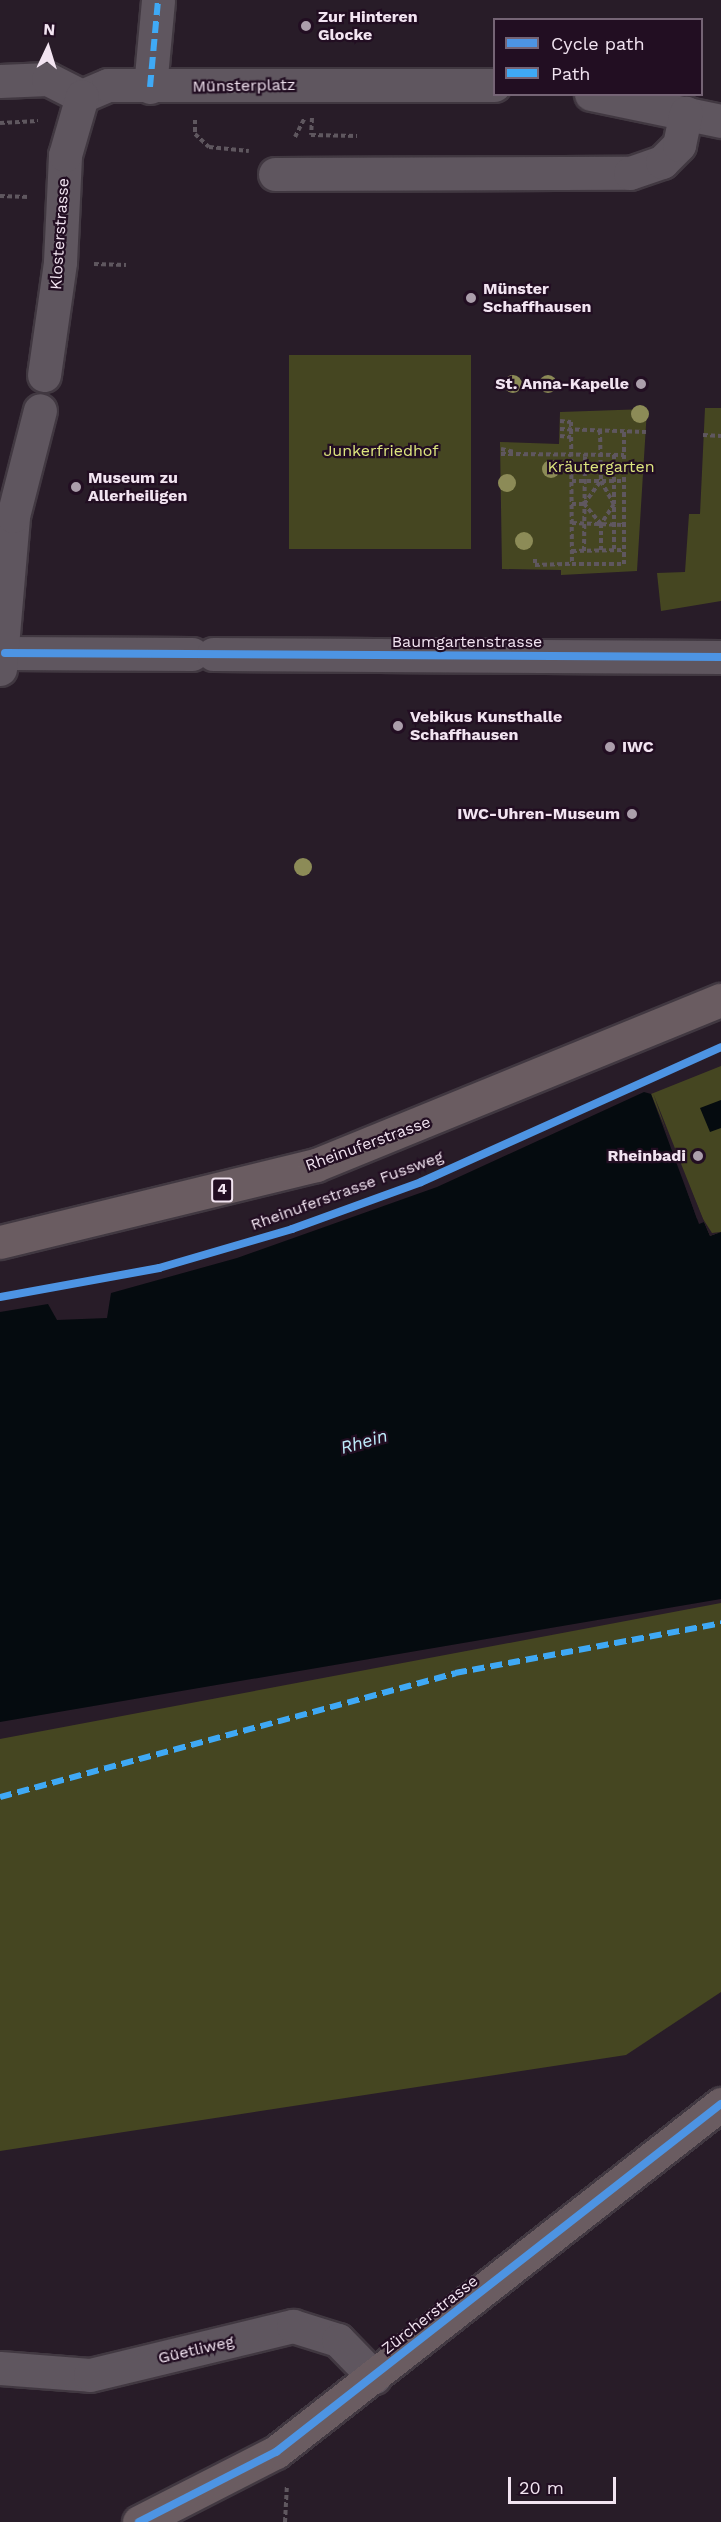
<!DOCTYPE html>
<meta charset="utf-8">
<style>
body{margin:0}
#map{position:relative;width:721px;height:2522px;overflow:hidden;background:#281c28;font-family:"Work Sans",sans-serif}
div>[style]{position:absolute}
[style*='--x']{left:calc(var(--x)*1px);top:calc(var(--y)*1px);width:calc(var(--w)*1px);rotate:calc(var(--a)*1deg)}
.green>*{inset:0;background:#454621;transform-origin:0 0}
.water>*{inset:0;background:#050b0f}
.pier>*{inset:0;background:#281c28}
.path>*{height:4px;margin-top:-2px;transform-origin:0;background:repeating-linear-gradient(90deg,#5f575f 0 4.5px,transparent 0 7.5px)}
.roads{filter:drop-shadow(2px 0 #413841) drop-shadow(-2px 0 #413841) drop-shadow(0 2px #413841) drop-shadow(0 -2px #413841)}
.minor>*{height:33px;margin:-16.5px;padding:0 16.5px;transform-origin:16.5px;border-radius:16.5px;background:#5f565f}
.major>*{height:33px;margin:-16.5px;padding:0 16.5px;transform-origin:16.5px;border-radius:16.5px;background:#6a5c61}
.quiet>*{height:6px;margin-top:-3px;transform-origin:0;background:repeating-linear-gradient(90deg,#3fa9f5 0 12px,transparent 0 18px)}
.cycleway>*{height:8px;margin:-4px;padding:0 4px;transform-origin:4px;border-radius:4px;background:#4d94e3}
.trees>*{width:18px;height:18px;margin:-9px;border-radius:50%;background:#8c8b57}
.dots>*{width:16px;height:16px;translate:-50% -50%;box-sizing:border-box;border:3px solid #220e22;border-radius:50%}
span{translate:-50% -50%;white-space:nowrap;text-align:center;line-height:1.15;-webkit-text-stroke:4.5px #220e22;paint-order:stroke}
.shield-label span{padding:2px 4px;background:#220e22;border:2px solid;border-radius:4px;-webkit-text-stroke-width:0}
.shield-label{font-size:15px;color:#f2e4f1;font-weight:700}
.poi-label{font-size:16px;color:#f2e4f1;font-weight:700}
.left{translate:0 -50%;text-align:left}
.right{translate:-100% -50%;text-align:right}
.street-label{font-size:16px;color:#f2e4f1}
.park-label{font-size:16px;color:#dde57e}
.water-label{font-size:18px;color:#beecfb;font-style:italic}
.legend{position:absolute;left:493px;top:18px;width:210px;height:78px;box-sizing:border-box;background:#220e22;border:2px solid #756475;margin:0;padding:8px 10px;list-style:none;font-size:18px;color:#f2e4f1}
.legend li{display:flex;align-items:center;gap:12px;height:30px}
.legend b{width:30px;border:2px solid #756475}
.north{position:absolute;left:18px;top:18px;width:60px;height:60px;-webkit-text-stroke:4px #220e22;paint-order:stroke;rotate:4deg;font-size:16px;font-weight:700;line-height:24px;text-align:center;color:#f2e4f1}
.north::after{content:'';display:block;margin:auto;width:21px;height:27px;background:#f2e4f1;clip-path:polygon(50% 0,100% 100%,50% 72%,0 100%)}
.scale{position:absolute;left:508px;top:2477px;width:108px;height:27px;box-sizing:border-box;border:3px solid #f2e4f1;border-top:0;padding-left:8px;font-size:18px;line-height:21px;white-space:nowrap;color:#f2e4f1;-webkit-text-stroke:4px #220e22;paint-order:stroke}
</style>
<div id="map">
<div class="green">
<i style="left:289px;top:355px;width:182px;height:194px"></i>
<i style="clip-path:polygon(705px 408px,721px 408px,721px 601px,661px 611px,657px 573px,685px 572px,689px 514px,700px 514px)"></i>
<i style="clip-path:polygon(647px 409px,637px 571px,561px 575px,561px 570px,502px 569px,500px 442px,559px 444px,560px 412px)"></i>
<i style="clip-path:polygon(721px 1066px,721px 1232px,710px 1236px,651px 1094px)"></i>
<i style="clip-path:polygon(721px 1603px,721px 1992px,626px 2055px,0 2151px,0 1739px)"></i>
</div>
<div class="water">
<i style="clip-path:polygon(644px 1092px,651px 1094px,699px 1224px,704px 1222px,710px 1236px,721px 1232px,721px 1599px,0 1722px,0 1312px,48px 1304px,57px 1320px,107px 1318px,111px 1293px,237px 1258px,437px 1187px)"></i>
<i style="clip-path:polygon(721px 1100px,721px 1128px,710px 1132px,700px 1108px)"></i>
</div>
<div class="pier">
<i style="clip-path:polygon(653px 1093px,703px 1219px,712px 1233px,721px 1232px,710px 1236px,704px 1222px,697px 1219px)"></i>
</div>
<div class="path">
<i style="--x:312;--y:118;--w:17;--a:93"></i>
<i style="--x:311;--y:135;--w:46;--a:1.2"></i>
<i style="--x:195;--y:120;--w:14;--a:90"></i>
<i style="--x:195;--y:134;--w:19;--a:43"></i>
<i style="--x:209;--y:147;--w:40;--a:5.7"></i>
<i style="--x:0;--y:123;--w:38;--a:-3"></i>
<i style="--x:295;--y:137;--w:20;--a:-63"></i>
<i style="--x:0;--y:196;--w:29;--a:2"></i>
<i style="--x:94;--y:264;--w:32;--a:2"></i>
<i style="--x:560;--y:421;--w:11;--a:5"></i>
<i style="--x:571;--y:422;--w:142;--a:89.6"></i>
<i style="--x:572;--y:564;--w:52;--a:0"></i>
<i style="--x:624;--y:564;--w:133;--a:-90"></i>
<i style="--x:560;--y:429;--w:86;--a:2"></i>
<i style="--x:600;--y:430;--w:51;--a:88.9"></i>
<i style="--x:601;--y:481;--w:26;--a:61"></i>
<i style="--x:614;--y:504;--w:24;--a:123"></i>
<i style="--x:601;--y:524;--w:26;--a:-130"></i>
<i style="--x:584;--y:504;--w:29;--a:-54"></i>
<i style="--x:703;--y:435;--w:18;--a:3"></i>
<i style="--x:560;--y:436;--w:11;--a:5"></i>
<i style="--x:501;--y:449;--w:14;--a:12"></i>
<i style="--x:501;--y:454;--w:123;--a:0.5"></i>
<i style="--x:614;--y:455;--w:95;--a:90"></i>
<i style="--x:572;--y:481;--w:52;--a:0"></i>
<i style="--x:572;--y:504;--w:12;--a:0"></i>
<i style="--x:572;--y:523;--w:52;--a:2.2"></i>
<i style="--x:601;--y:550;--w:26;--a:-90"></i>
<i style="--x:572;--y:551;--w:52;--a:-1.1"></i>
<i style="--x:584;--y:551;--w:95;--a:-89.4"></i>
<i style="--x:535;--y:559;--w:6;--a:90"></i>
<i style="--x:535;--y:565;--w:37;--a:-2"></i>
<i style="--x:285;--y:2522;--w:35;--a:-87"></i>
</div>
<div class="roads">
<div class="minor">
<i style="--x:0;--y:81;--w:48;--a:-2.4"></i>
<i style="--x:48;--y:79;--w:38;--a:27"></i>
<i style="--x:150;--y:87;--w:87;--a:-84.7"></i>
<i style="--x:591;--y:94;--w:133;--a:11.7"></i>
<i style="--x:82;--y:96;--w:28;--a:-23"></i>
<i style="--x:108;--y:85;--w:386;--a:0"></i>
<i style="--x:275;--y:174;--w:355;--a:-0.2"></i>
<i style="--x:630;--y:173;--w:34;--a:-19"></i>
<i style="--x:662;--y:162;--w:24;--a:-45"></i>
<i style="--x:679;--y:145;--w:33;--a:-78"></i>
<i style="--x:44;--y:375;--w:114;--a:-81.9"></i>
<i style="--x:60;--y:262;--w:107;--a:-87.3"></i>
<i style="--x:65;--y:155;--w:61;--a:-73.9"></i>
<i style="--x:5;--y:653;--w:187;--a:0.3"></i>
<i style="--x:213;--y:654;--w:508;--a:0.34"></i>
<i style="--x:0;--y:669;--w:154;--a:-85.1"></i>
<i style="--x:13;--y:516;--w:109;--a:-75.7"></i>
<i style="--x:0;--y:2368;--w:90;--a:4.4"></i>
<i style="--x:90;--y:2375;--w:209;--a:-13.6"></i>
<i style="--x:293;--y:2326;--w:47;--a:17.3"></i>
<i style="--x:338;--y:2340;--w:52;--a:45.8"></i>
</div>
<div class="major">
<i style="--x:0;--y:1242;--w:325;--a:-13.7"></i>
<i style="--x:316;--y:1165;--w:437;--a:-22.2"></i>
<i style="--x:139;--y:2522;--w:154;--a:-27.1"></i>
<i style="--x:276;--y:2452;--w:565;--a:-38.03"></i>
</div>
</div>
<div class="quiet">
<i style="--x:150;--y:87;--w:87;--a:-84.7"></i>
<i style="--x:0;--y:1797;--w:472;--a:-15.2"></i>
<i style="--x:455;--y:1673;--w:271;--a:-10.6"></i>
</div>
<div class="cycleway">
<i style="--x:5;--y:653;--w:716;--a:0.32"></i>
<i style="--x:0;--y:1297;--w:162;--a:-10.3"></i>
<i style="--x:159;--y:1268;--w:139;--a:-16.3"></i>
<i style="--x:292;--y:1229;--w:137;--a:-20"></i>
<i style="--x:421;--y:1182;--w:329;--a:-24.2"></i>
<i style="--x:139;--y:2522;--w:154;--a:-27.1"></i>
<i style="--x:276;--y:2452;--w:565;--a:-38.03"></i>
</div>
<div class="trees">
<i style="left:513px;top:384px"></i>
<i style="left:548px;top:384px"></i>
<i style="left:640px;top:414px"></i>
<i style="left:551px;top:469px"></i>
<i style="left:507px;top:483px"></i>
<i style="left:524px;top:541px"></i>
<i style="left:303px;top:867px"></i>
</div>
<div class="dots">
<i style="left:306px;top:26px;background:#ab9eab"></i>
<i style="left:471px;top:298px;background:#ab9eab"></i>
<i style="left:641px;top:384px;background:#ab9eab"></i>
<i style="left:76px;top:487px;background:#ab9eab"></i>
<i style="left:398px;top:726px;background:#ab9eab"></i>
<i style="left:610px;top:747px;background:#ab9eab"></i>
<i style="left:632px;top:814px;background:#ab9eab"></i>
<i style="left:698px;top:1156px;background:#ab9eab"></i>
</div>
<div class="shield-label">
<span style="left:222px;top:1190px">4</span>
</div>
<div class="poi-label">
<span class="left" style="left:318px;top:26px">Zur Hinteren<br>Glocke</span>
<span class="left" style="left:483px;top:298px">Münster<br>Schaffhausen</span>
<span class="right" style="left:629px;top:384px">St. Anna-Kapelle</span>
<span class="left" style="left:88px;top:487px">Museum zu<br>Allerheiligen</span>
<span class="left" style="left:410px;top:726px">Vebikus Kunsthalle<br>Schaffhausen</span>
<span class="left" style="left:622px;top:747px">IWC</span>
<span class="right" style="left:620px;top:814px">IWC-Uhren-Museum</span>
<span class="right" style="left:686px;top:1156px">Rheinbadi</span>
</div>
<div class="street-label">
<span style="left:244px;top:86px;rotate:-1deg">Münsterplatz</span>
<span style="left:60px;top:234px;rotate:-86deg">Klosterstrasse</span>
<span style="left:467px;top:642px">Baumgartenstrasse</span>
<span style="left:368px;top:1144px;rotate:-20deg">Rheinuferstrasse</span>
<span style="left:347px;top:1191px;rotate:-20deg">Rheinuferstrasse Fussweg</span>
<span style="left:430px;top:2315px;rotate:-38deg">Zürcherstrasse</span>
<span style="left:196px;top:2350px;rotate:-13deg">Güetliweg</span>
</div>
<div class="park-label">
<span style="left:381px;top:451px">Junkerfriedhof</span>
<span style="left:601px;top:467px">Kräutergarten</span>
</div>
<div class="water-label">
<span style="left:364px;top:1442px;rotate:-16deg">Rhein</span>
</div>
<ul class="legend">
<li><b style="height:8px;background:#4d94e3"></b>Cycle path</li>
<li><b style="height:8px;background:#3fa9f5"></b>Path</li>
</ul>
<div class="north">N</div>
<div class="scale">20 m</div>
</div>
